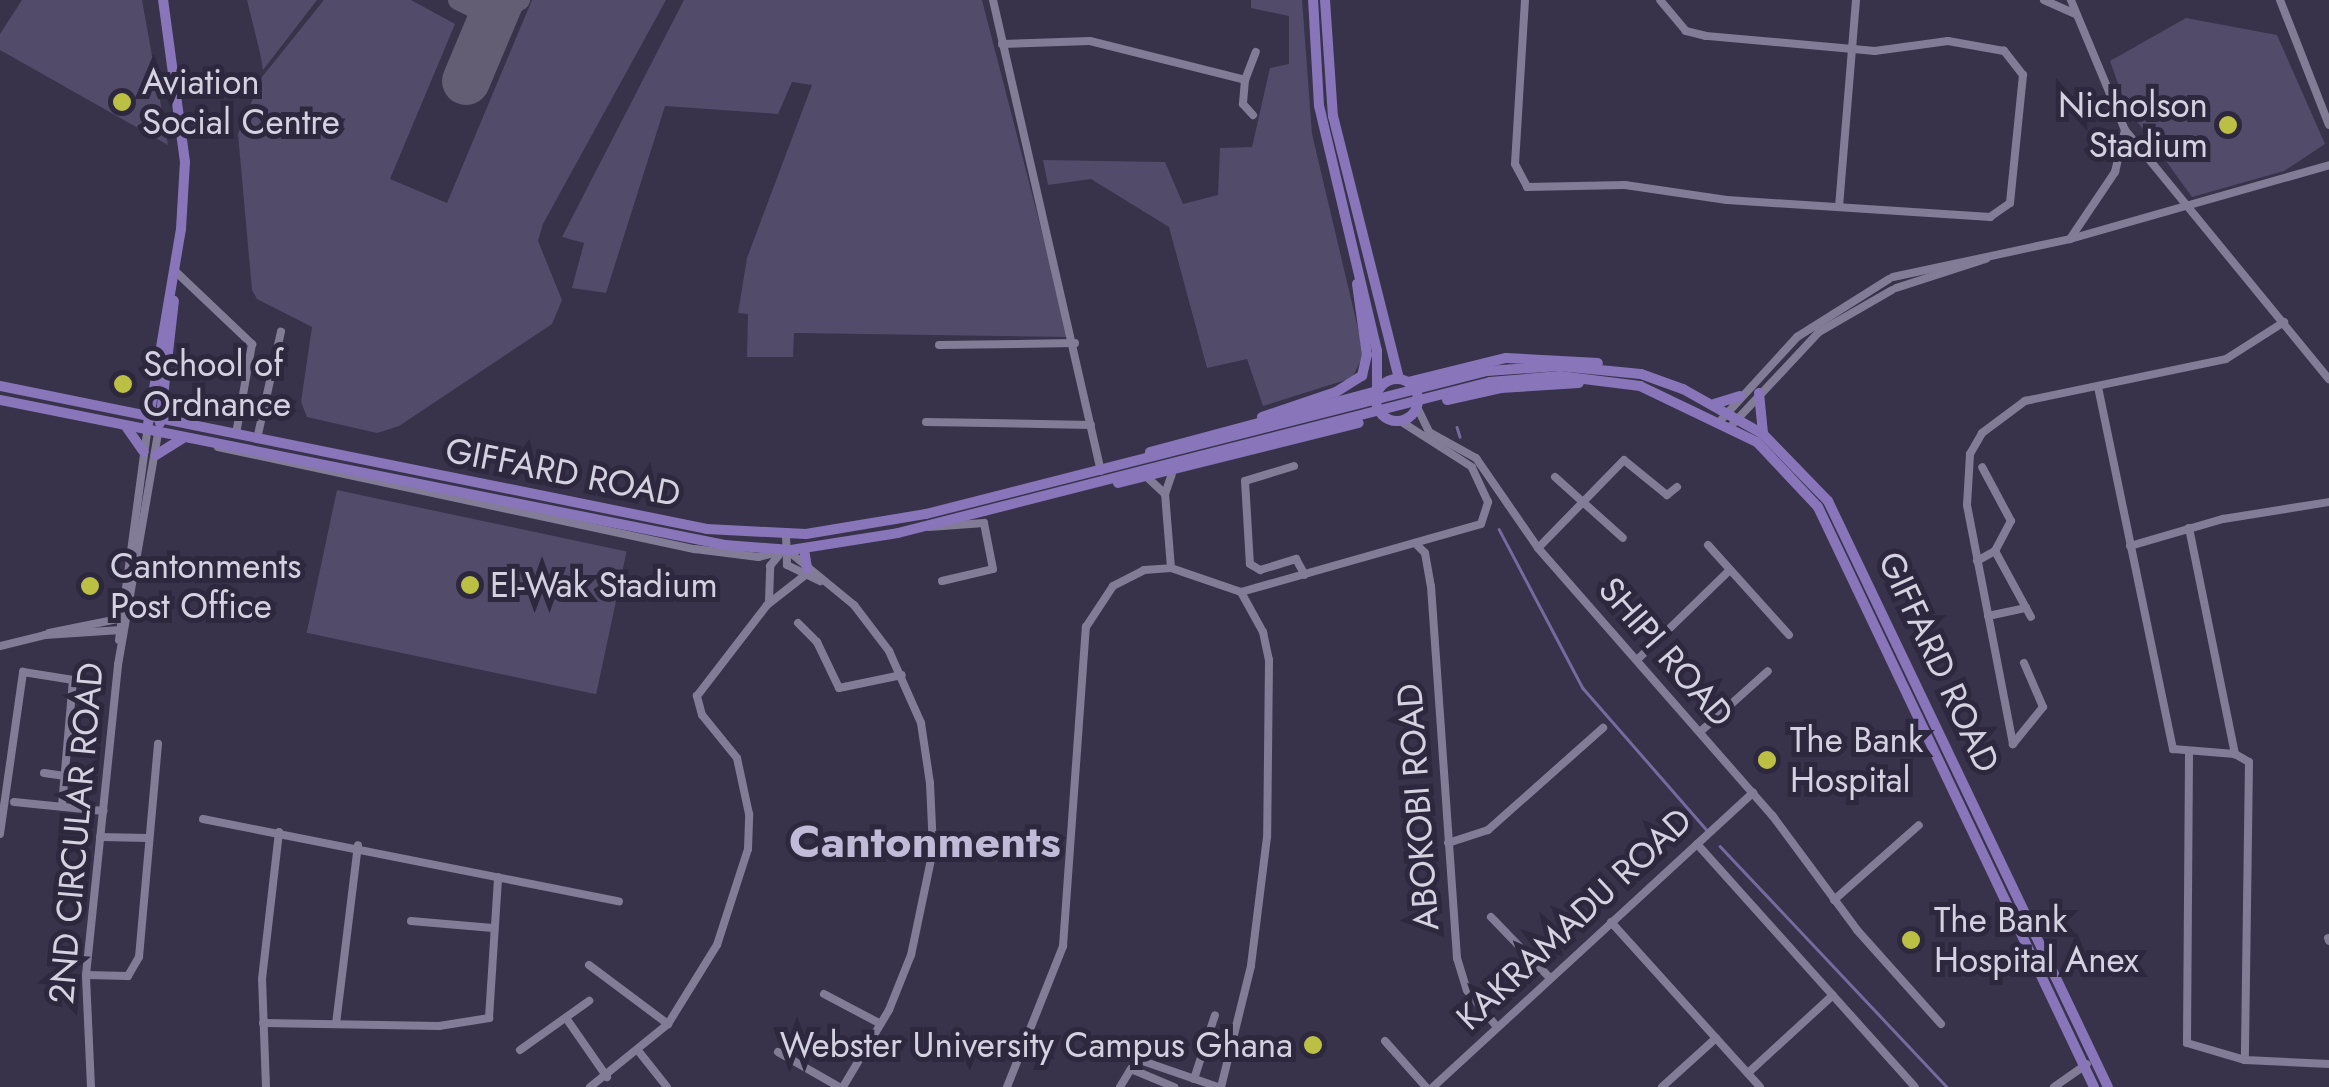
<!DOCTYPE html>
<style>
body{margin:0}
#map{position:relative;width:2329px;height:1087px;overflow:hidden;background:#38324a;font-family:Jost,sans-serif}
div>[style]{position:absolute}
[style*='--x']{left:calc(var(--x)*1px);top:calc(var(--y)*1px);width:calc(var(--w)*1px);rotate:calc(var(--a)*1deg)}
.green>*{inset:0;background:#534b6a;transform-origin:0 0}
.stream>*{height:2.5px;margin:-1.25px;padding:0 1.25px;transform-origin:1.25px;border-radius:1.25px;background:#776a9e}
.taxiway>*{height:20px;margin:-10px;padding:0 10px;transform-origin:10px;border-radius:10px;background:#635e74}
.runway>*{height:48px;margin:-24px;padding:0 24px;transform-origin:24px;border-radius:24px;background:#635e74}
.minor>*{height:8px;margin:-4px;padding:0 4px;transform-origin:4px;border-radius:4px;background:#827c97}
.major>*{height:10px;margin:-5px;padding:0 5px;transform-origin:5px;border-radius:5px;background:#8975ba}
.major>.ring{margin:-5px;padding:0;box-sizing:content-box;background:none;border:10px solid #8975ba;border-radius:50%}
.dots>*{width:28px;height:28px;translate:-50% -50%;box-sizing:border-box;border:5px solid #2e283f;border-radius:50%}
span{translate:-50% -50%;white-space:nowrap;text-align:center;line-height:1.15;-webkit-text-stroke:10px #2e283f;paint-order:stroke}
.poi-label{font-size:35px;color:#d4d1e0}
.left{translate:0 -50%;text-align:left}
.right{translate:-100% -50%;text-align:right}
.street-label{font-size:35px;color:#d4d1e0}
.district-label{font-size:45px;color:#c2bbd8;font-weight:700}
</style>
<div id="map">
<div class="green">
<i style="clip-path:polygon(22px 0,142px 0,168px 145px,0 50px,0 34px)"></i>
<i style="clip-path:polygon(247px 0,317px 0,263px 70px,260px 53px)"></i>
<i style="clip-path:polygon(324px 0,411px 0,455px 24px,390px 179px,447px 203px,532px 0,666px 0,543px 224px,538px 241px,562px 300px,552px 324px,399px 426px,377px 433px,307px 417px,301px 402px,312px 327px,257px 299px,252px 290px,238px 134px,262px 77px)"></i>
<i style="clip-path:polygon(684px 0,982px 0,1069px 337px,794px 333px,793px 357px,747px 357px,748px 314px,738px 313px,747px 258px,812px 85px,792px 82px,778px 114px,665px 106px,606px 293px,572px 288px,584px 243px,562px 237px)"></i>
<i style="clip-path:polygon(1251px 0,1302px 0,1312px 134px,1364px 354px,1352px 378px,1263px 406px,1247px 359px,1207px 368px,1169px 227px,1091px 179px,1048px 185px,1043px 160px,1165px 162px,1183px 204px,1218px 195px,1220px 148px,1252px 147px,1270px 68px,1289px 64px,1289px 16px,1251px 8px)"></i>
<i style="clip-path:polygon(2186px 18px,2277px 35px,2325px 144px,2284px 171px,2192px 197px,2126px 106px,2110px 61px)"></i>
<i style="left:337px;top:490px;width:296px;height:146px;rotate:12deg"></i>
</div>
<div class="stream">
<i style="--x:1457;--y:427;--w:10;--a:73"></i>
<i style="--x:1499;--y:529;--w:180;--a:62.2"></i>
<i style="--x:1583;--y:688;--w:187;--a:48.9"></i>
<i style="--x:1720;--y:846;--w:331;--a:46.7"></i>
</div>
<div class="taxiway">
<i style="--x:458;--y:0;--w:25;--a:26"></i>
<i style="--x:481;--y:11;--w:20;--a:0"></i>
<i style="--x:501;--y:11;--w:22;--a:-30"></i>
</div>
<div class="runway">
<i style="--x:466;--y:81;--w:88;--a:-67.2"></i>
</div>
<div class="minor">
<i style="--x:993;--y:0;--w:483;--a:77.1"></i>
<i style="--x:1525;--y:0;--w:164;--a:93.5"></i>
<i style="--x:1515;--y:164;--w:26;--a:62"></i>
<i style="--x:1527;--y:187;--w:98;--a:-1.2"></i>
<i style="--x:1625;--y:185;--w:103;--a:8.4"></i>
<i style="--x:1727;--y:200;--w:264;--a:3.7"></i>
<i style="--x:1990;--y:217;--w:24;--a:-35"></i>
<i style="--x:2010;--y:203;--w:129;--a:-84.2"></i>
<i style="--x:2023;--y:75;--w:31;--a:-128"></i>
<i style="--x:2004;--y:51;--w:57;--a:-169.9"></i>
<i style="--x:1948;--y:41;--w:74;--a:172.2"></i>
<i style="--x:1875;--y:51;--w:170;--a:-174.9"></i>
<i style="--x:1706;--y:36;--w:21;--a:-166"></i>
<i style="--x:1686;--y:31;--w:40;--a:-130"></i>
<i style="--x:2044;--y:0;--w:35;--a:24"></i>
<i style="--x:2280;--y:0;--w:134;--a:68.6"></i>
<i style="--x:1002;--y:44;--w:88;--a:-2"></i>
<i style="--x:1090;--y:41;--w:160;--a:14.1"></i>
<i style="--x:1245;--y:80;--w:30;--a:-69"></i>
<i style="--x:1245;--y:80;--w:24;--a:95"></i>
<i style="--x:1243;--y:104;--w:15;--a:48"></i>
<i style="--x:2125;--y:130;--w:322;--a:50.7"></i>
<i style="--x:1839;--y:207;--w:208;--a:-85.3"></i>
<i style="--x:2070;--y:239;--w:81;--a:-56.1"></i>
<i style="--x:2115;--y:172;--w:43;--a:-76.6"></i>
<i style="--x:2125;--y:130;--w:141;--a:-112.6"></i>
<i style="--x:174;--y:270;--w:108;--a:43.5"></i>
<i style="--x:252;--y:344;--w:91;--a:100.1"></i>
<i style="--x:1893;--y:277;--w:181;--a:-12.1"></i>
<i style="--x:2070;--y:239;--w:269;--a:-15.9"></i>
<i style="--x:1896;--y:288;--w:95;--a:-17.9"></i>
<i style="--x:939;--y:345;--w:136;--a:-0.8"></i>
<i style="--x:2098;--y:387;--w:370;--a:78.3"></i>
<i style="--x:2173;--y:749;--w:62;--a:4.6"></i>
<i style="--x:2235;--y:754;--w:16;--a:30"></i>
<i style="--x:2249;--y:762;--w:298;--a:90.8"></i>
<i style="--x:1417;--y:407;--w:28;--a:64"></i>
<i style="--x:1429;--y:432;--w:54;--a:29"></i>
<i style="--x:1476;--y:458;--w:109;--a:55.4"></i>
<i style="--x:1721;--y:420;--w:113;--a:-47.5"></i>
<i style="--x:1797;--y:337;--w:109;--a:-32.2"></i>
<i style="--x:926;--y:422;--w:165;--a:1"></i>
<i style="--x:1731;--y:426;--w:129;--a:-46.9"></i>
<i style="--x:1819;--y:332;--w:84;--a:-29.9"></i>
<i style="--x:257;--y:439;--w:110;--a:-77.4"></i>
<i style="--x:218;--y:447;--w:488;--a:12.1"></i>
<i style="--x:695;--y:549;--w:64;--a:7.2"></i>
<i style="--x:758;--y:557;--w:29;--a:-14"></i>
<i style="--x:1294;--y:466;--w:51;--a:163"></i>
<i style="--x:1245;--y:481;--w:83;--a:86.6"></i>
<i style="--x:1250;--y:564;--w:12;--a:31"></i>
<i style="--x:1260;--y:570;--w:38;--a:-17"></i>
<i style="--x:1296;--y:559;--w:18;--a:61"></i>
<i style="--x:1555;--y:477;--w:91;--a:41.9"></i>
<i style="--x:1149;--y:479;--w:22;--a:43"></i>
<i style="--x:1677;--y:487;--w:13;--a:141"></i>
<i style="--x:1667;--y:495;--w:55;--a:-140.9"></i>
<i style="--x:1624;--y:460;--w:123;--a:134.3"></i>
<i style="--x:1538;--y:548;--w:355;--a:48.8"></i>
<i style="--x:1772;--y:815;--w:143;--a:53.5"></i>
<i style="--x:1857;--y:930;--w:126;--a:48.2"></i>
<i style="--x:929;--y:527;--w:55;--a:-4.2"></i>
<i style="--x:2189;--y:528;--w:231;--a:78.5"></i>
<i style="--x:786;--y:534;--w:31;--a:88"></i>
<i style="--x:787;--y:565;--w:37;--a:26"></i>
<i style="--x:1415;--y:543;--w:14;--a:45"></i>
<i style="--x:1425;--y:553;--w:34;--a:80"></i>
<i style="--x:1431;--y:586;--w:373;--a:86"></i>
<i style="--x:1457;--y:958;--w:34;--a:73"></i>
<i style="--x:1467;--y:990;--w:48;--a:51"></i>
<i style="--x:1708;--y:545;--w:121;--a:48"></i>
<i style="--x:2130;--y:546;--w:97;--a:-16.2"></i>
<i style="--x:2223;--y:519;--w:107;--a:-9.1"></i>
<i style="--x:787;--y:550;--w:87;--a:39.4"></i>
<i style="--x:854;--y:605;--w:58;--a:52.7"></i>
<i style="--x:889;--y:651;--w:79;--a:66"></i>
<i style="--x:921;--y:723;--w:61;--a:81.5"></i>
<i style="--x:930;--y:783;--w:67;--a:87.4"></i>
<i style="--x:933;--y:850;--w:107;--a:101.8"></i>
<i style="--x:911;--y:955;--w:59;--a:111.8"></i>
<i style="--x:889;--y:1010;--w:90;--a:120.9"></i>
<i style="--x:1995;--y:551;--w:75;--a:61.4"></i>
<i style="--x:1977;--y:561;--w:21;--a:-29"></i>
<i style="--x:1995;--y:551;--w:34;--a:-62"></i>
<i style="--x:2011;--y:521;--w:61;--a:-118.2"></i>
<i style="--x:1171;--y:568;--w:74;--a:-94.6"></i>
<i style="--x:1165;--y:494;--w:21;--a:-71"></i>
<i style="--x:942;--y:581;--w:52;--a:-13.2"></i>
<i style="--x:993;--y:569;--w:47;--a:-101.1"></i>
<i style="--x:1241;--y:592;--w:249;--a:-15.8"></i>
<i style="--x:1481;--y:524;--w:23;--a:-72"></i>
<i style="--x:1488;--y:502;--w:38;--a:-115"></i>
<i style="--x:1472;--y:467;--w:85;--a:-147.4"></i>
<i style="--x:769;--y:601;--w:35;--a:-88"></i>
<i style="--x:770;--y:566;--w:14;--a:-51"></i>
<i style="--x:1988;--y:616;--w:39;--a:-12"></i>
<i style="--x:798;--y:623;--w:27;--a:45"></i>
<i style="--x:817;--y:642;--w:51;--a:64.4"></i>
<i style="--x:839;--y:688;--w:64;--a:-11.7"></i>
<i style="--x:49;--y:633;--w:76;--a:-11.5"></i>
<i style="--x:119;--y:640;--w:210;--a:-82.3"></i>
<i style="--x:0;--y:646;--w:46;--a:-13.7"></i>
<i style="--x:45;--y:635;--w:76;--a:-3.8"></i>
<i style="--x:1637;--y:660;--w:129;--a:-44.1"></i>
<i style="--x:2024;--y:663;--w:48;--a:66.6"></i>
<i style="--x:2043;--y:707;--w:48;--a:129"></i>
<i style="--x:2013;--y:744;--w:243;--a:-100.9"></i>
<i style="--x:1967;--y:505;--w:51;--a:-86.6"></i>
<i style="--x:1970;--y:454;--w:24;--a:-60"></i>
<i style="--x:1982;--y:433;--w:54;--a:-36.7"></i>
<i style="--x:2025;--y:401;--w:205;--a:-11.8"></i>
<i style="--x:2226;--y:359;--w:69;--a:-32.5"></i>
<i style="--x:1700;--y:732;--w:91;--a:-41.9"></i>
<i style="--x:2189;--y:755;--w:288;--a:90.4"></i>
<i style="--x:2187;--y:1043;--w:60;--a:16.3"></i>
<i style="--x:2245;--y:1060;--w:84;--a:2.7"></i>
<i style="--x:44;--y:773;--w:21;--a:8"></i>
<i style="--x:14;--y:802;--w:90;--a:5.7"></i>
<i style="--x:203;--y:819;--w:424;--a:11.2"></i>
<i style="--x:0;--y:834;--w:164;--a:-81.9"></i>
<i style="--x:23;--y:672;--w:51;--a:9.1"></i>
<i style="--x:73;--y:680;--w:127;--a:95"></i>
<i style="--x:100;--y:837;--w:48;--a:1.2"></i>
<i style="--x:1448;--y:843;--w:42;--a:-18"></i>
<i style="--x:1488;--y:830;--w:154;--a:-41.6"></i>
<i style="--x:1697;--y:844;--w:326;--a:48.1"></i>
<i style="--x:1834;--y:900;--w:113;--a:-41.4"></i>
<i style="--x:1491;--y:917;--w:85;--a:46"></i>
<i style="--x:411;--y:921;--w:82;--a:4.9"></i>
<i style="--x:1611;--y:922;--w:222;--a:47.9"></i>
<i style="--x:2328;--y:938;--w:3;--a:72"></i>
<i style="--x:589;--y:965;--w:99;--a:36.8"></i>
<i style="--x:86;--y:975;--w:42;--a:1.4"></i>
<i style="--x:128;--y:976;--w:22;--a:-60"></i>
<i style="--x:139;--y:957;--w:214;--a:-84.9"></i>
<i style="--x:824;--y:994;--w:64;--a:27.8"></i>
<i style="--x:566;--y:1018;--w:72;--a:55.2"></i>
<i style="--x:263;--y:1023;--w:176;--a:1"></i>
<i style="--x:439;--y:1026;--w:51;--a:-9.1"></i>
<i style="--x:489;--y:1018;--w:141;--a:-86.3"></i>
<i style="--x:336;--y:1024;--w:180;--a:-83"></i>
<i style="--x:1385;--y:1041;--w:62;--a:48.3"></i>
<i style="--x:520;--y:1050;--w:85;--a:-35.4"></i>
<i style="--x:778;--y:1052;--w:70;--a:29.8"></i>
<i style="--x:640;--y:1053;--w:43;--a:51.5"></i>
<i style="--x:1131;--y:1057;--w:92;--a:19"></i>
<i style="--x:1748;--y:1073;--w:115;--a:-42.5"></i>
<i style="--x:1194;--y:1079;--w:67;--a:-71.8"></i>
<i style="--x:91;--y:1087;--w:112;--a:-92.6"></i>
<i style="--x:86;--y:975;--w:312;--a:-84.1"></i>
<i style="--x:118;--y:665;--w:234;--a:-80.2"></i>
<i style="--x:266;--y:1087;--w:108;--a:-92.1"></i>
<i style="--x:262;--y:979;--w:148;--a:-83.4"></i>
<i style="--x:590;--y:1087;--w:100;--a:-38.9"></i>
<i style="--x:668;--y:1024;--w:93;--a:-58.2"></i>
<i style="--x:717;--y:945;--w:101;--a:-72.1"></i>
<i style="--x:748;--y:849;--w:35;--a:-88"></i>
<i style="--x:749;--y:814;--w:57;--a:-102.1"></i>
<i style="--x:737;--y:758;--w:55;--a:-129.1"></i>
<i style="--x:702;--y:715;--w:20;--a:-105"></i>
<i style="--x:697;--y:696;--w:115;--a:-52.4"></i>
<i style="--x:767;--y:605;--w:47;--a:-38.1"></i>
<i style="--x:1007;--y:1087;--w:152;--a:-68.3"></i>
<i style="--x:1063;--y:946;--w:320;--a:-85.9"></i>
<i style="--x:1086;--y:627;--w:49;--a:-56.6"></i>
<i style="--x:1113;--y:586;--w:35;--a:-27"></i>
<i style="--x:1144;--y:570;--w:27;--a:-4"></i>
<i style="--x:1171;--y:568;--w:74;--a:18.9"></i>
<i style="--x:1241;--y:592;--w:46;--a:61.2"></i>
<i style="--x:1263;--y:632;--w:29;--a:78"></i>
<i style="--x:1269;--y:660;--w:177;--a:90.6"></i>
<i style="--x:1267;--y:837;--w:130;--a:97.1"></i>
<i style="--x:1251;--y:966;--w:125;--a:103.9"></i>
<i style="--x:1120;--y:1087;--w:21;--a:-59"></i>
<i style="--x:1131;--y:1069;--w:47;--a:22.7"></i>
<i style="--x:1433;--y:1087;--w:435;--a:-42.6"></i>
<i style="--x:1662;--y:1087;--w:73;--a:-42.2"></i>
<i style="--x:2054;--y:1087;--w:40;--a:-34.9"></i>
</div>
<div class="major">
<i style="--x:1325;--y:0;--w:116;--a:86.1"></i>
<i style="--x:1333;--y:116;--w:271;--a:75.9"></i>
<i class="ring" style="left:1376px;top:379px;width:32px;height:32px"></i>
<i style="--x:1408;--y:382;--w:101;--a:-13.8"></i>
<i style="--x:1506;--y:358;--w:92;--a:3.1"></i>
<i style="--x:0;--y:386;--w:721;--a:11.43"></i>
<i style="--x:707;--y:529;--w:99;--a:2.9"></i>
<i style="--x:806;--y:534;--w:122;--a:-9.5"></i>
<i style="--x:926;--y:514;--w:579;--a:-14.3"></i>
<i style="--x:1487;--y:371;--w:72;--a:-4"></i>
<i style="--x:1559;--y:366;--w:82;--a:5.6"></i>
<i style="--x:1641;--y:374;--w:45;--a:19.7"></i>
<i style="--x:1683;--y:389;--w:92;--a:29.4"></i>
<i style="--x:1763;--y:434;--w:93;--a:45.9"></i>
<i style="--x:1828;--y:501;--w:649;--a:64.46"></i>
<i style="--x:1759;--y:393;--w:40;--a:84.3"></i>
<i style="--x:0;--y:400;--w:739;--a:11.31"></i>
<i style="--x:725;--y:545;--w:66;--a:4.3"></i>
<i style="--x:791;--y:550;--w:108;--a:-9"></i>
<i style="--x:898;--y:533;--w:611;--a:-14.31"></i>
<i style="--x:1490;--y:382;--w:70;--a:-4.9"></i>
<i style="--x:1560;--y:376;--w:81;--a:7.1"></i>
<i style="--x:1640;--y:386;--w:130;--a:25.6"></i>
<i style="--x:1757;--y:442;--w:89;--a:46.8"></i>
<i style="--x:1818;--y:507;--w:642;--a:64.55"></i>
<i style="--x:1447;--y:400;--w:55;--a:-12.5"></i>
<i style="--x:1501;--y:388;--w:78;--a:-3.7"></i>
<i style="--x:1714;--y:404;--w:27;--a:-17"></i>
<i style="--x:1262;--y:417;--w:78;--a:-18.7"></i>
<i style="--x:1336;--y:392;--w:31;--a:-32"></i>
<i style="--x:1362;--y:376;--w:22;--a:-77"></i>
<i style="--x:1367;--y:355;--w:72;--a:-98"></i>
<i style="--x:160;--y:423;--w:123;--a:-83.5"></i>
<i style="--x:148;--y:424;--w:198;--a:-80.4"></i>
<i style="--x:181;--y:229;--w:67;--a:-86.6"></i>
<i style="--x:185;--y:162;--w:163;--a:-97.7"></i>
<i style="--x:127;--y:428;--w:29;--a:55"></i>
<i style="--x:1150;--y:452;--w:235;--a:-15"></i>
<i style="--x:1377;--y:391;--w:40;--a:-90"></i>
<i style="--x:1377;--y:351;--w:252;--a:-103.3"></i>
<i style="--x:1319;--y:106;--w:106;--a:-93.2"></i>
<i style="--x:156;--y:455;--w:32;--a:-32"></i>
<i style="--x:1118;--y:483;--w:248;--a:-14"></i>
<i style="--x:804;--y:549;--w:20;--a:81"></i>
</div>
<div class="dots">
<i style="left:122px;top:102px;background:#bbc044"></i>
<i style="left:2228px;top:125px;background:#bbc044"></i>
<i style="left:123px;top:384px;background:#bbc044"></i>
<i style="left:470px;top:585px;background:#bbc044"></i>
<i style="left:90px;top:586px;background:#bbc044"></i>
<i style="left:1767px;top:760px;background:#bbc044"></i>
<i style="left:1911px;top:940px;background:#bbc044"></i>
<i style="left:1313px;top:1045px;background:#bbc044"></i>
</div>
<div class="poi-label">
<span class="left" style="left:142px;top:102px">Aviation<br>Social Centre</span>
<span class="right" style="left:2208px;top:125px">Nicholson<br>Stadium</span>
<span class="left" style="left:143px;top:384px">School of<br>Ordnance</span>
<span class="left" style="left:110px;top:586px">Cantonments<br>Post Office</span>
<span class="left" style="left:490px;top:585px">El-Wak Stadium</span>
<span class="left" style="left:1790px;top:760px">The Bank<br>Hospital</span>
<span class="left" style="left:1934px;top:940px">The Bank<br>Hospital Anex</span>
<span class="right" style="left:1293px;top:1045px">Webster University Campus Ghana</span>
</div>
<div class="street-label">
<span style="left:563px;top:472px;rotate:11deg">GIFFARD ROAD</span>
<span style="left:1666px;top:652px;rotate:49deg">SHIPI ROAD</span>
<span style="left:1939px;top:662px;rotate:65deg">GIFFARD ROAD</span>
<span style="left:1418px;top:807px;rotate:-94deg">ABOKOBI ROAD</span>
<span style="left:76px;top:833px;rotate:-85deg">2ND CIRCULAR ROAD</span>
<span style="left:1574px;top:919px;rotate:-43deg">KAKRAMADU ROAD</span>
</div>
<div class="district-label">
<span style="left:925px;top:842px">Cantonments</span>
</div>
</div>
